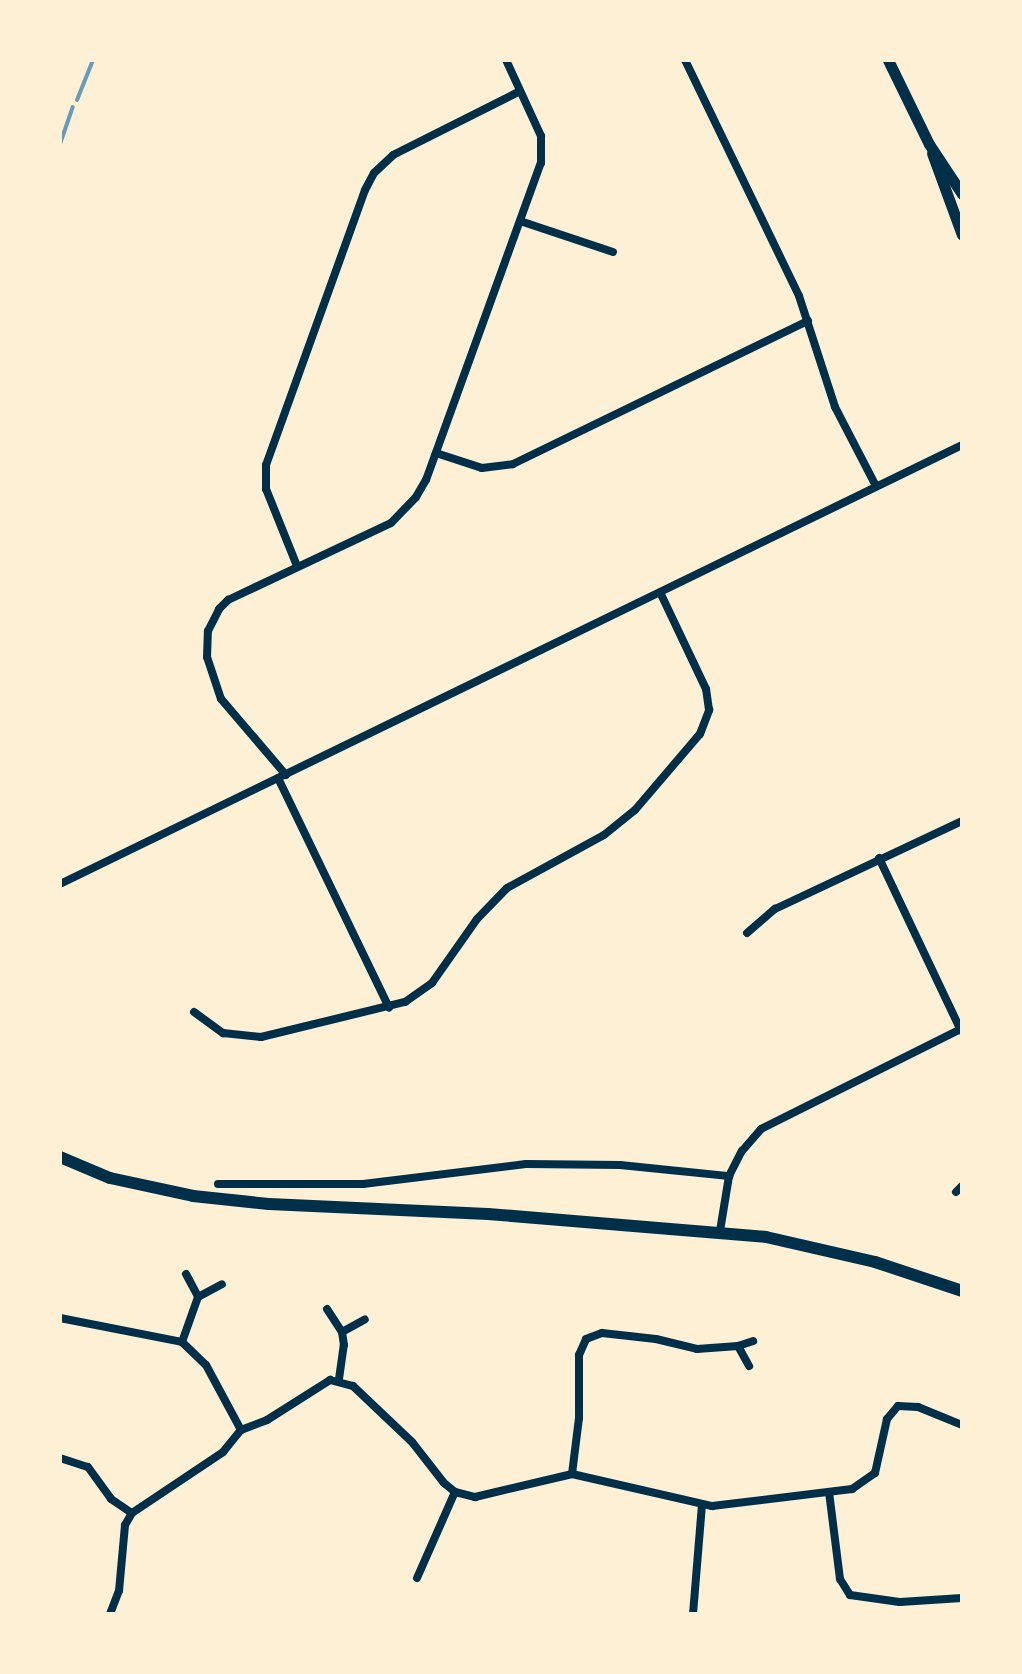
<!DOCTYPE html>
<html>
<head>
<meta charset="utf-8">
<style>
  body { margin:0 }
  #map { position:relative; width:1022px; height:1674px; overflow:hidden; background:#fdf0d5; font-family:Quicksand,sans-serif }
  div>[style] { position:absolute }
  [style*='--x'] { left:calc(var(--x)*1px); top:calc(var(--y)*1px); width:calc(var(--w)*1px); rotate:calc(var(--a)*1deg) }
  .stream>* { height:4px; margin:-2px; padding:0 2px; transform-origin:2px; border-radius:2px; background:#669bbc }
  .minor>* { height:8px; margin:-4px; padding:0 4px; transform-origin:4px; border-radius:4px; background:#003049 }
  .secondary>* { height:11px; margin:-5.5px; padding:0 5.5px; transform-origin:5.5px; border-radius:5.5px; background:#003049 }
  .primary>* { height:12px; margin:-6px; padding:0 6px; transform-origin:6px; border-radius:6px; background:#003049 }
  span { translate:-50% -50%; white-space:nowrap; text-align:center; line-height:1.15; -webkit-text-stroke:8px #fdf0d5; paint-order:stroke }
  .frame { position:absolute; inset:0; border:62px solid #fdf0d5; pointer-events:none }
</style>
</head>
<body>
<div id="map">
  <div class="stream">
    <i style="--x:77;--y:100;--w:43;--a:-68.2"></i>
    <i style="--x:60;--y:144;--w:39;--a:-71"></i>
  </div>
  <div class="minor">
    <i style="--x:685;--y:60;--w:262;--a:64.2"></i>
    <i style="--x:799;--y:296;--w:117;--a:72"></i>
    <i style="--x:835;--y:407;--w:89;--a:62.6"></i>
    <i style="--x:520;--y:221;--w:98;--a:18.4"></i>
    <i style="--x:436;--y:453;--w:48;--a:18.1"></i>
    <i style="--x:482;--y:468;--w:31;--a:-7"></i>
    <i style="--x:513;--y:464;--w:328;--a:-25.9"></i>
    <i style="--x:297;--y:566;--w:83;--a:-111.9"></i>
    <i style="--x:266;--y:489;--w:24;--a:-90"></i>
    <i style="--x:266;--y:465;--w:292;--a:-70.2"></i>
    <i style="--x:365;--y:190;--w:19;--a:-62"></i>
    <i style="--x:374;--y:173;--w:26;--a:-43"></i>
    <i style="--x:393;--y:155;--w:142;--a:-26.7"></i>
    <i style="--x:286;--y:775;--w:100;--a:-130.5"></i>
    <i style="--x:221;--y:699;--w:44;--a:-108.4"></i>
    <i style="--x:207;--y:657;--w:26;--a:-88"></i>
    <i style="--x:208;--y:631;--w:25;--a:-63"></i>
    <i style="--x:219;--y:609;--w:13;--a:-45"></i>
    <i style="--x:228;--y:600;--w:180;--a:-25.3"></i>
    <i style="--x:391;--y:523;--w:36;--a:-46"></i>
    <i style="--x:416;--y:497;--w:20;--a:-60"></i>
    <i style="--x:426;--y:480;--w:337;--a:-70.1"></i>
    <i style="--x:541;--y:163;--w:27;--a:-90"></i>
    <i style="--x:541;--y:136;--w:84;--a:-114.7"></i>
    <i style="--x:278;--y:778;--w:255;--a:64.2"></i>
    <i style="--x:879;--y:858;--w:191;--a:64.6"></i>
    <i style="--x:60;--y:884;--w:1003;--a:-25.95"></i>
    <i style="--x:747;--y:933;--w:37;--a:-41"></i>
    <i style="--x:775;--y:909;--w:207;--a:-25.2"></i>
    <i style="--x:194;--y:1012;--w:36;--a:36"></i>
    <i style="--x:223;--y:1033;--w:38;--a:6"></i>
    <i style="--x:261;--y:1037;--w:148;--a:-13.7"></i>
    <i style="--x:405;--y:1002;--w:33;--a:-35"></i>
    <i style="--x:432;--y:983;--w:78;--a:-54.9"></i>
    <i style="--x:477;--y:919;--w:43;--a:-45.9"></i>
    <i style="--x:507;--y:888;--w:111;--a:-28.7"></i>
    <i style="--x:604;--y:835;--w:40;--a:-39"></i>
    <i style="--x:635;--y:810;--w:100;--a:-49.5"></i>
    <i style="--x:700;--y:734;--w:26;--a:-69"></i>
    <i style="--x:709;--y:710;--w:21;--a:-98"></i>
    <i style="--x:706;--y:689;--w:107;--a:-115.4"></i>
    <i style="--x:218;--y:1184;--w:145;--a:0"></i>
    <i style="--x:363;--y:1184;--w:164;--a:-7"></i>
    <i style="--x:526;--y:1164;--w:94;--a:0.6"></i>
    <i style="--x:620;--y:1165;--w:110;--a:5.8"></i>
    <i style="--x:956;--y:1192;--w:8;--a:-45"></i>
    <i style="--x:720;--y:1231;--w:56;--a:-80.7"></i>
    <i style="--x:729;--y:1176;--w:28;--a:-63"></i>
    <i style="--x:742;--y:1151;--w:29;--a:-49"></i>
    <i style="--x:761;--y:1129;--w:224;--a:-26.6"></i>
    <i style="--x:186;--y:1274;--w:26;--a:62"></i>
    <i style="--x:198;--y:1297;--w:27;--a:-28"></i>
    <i style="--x:327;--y:1309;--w:27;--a:57"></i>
    <i style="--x:342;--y:1332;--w:26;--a:-29"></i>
    <i style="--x:60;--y:1318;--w:124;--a:11.1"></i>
    <i style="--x:182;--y:1342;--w:33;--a:44"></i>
    <i style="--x:206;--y:1365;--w:74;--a:61.7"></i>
    <i style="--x:182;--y:1342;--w:48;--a:-70.4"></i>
    <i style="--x:738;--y:1346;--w:23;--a:61"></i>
    <i style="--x:339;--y:1379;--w:34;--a:-82"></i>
    <i style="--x:344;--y:1345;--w:13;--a:-99"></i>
    <i style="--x:60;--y:1458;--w:29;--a:18"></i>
    <i style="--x:88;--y:1467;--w:39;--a:54"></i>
    <i style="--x:111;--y:1499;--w:25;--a:34"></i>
    <i style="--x:572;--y:1474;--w:56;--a:-82.9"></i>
    <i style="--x:579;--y:1418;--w:63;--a:-90"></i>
    <i style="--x:579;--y:1355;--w:17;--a:-66"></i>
    <i style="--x:586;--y:1339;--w:17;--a:-21"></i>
    <i style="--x:602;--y:1333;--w:54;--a:6.3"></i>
    <i style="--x:656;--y:1339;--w:42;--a:13.7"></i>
    <i style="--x:697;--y:1349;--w:41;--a:-4.2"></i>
    <i style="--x:738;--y:1346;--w:16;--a:-18"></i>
    <i style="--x:829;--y:1492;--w:88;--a:82.8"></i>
    <i style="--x:840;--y:1579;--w:19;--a:58"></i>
    <i style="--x:850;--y:1595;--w:50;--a:8"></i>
    <i style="--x:900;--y:1602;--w:62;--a:-3.7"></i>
    <i style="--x:417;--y:1578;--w:94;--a:-66.2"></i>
    <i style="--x:110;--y:1614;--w:25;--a:-69"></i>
    <i style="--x:119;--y:1591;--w:66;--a:-84.8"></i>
    <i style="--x:125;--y:1525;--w:14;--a:-60"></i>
    <i style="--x:132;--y:1513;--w:110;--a:-33.8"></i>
    <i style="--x:223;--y:1452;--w:28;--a:-51"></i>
    <i style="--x:241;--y:1430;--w:28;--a:-21"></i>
    <i style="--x:267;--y:1420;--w:75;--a:-32.4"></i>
    <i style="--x:330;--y:1380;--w:24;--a:15"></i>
    <i style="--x:353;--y:1386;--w:81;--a:43.5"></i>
    <i style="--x:412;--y:1442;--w:52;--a:52"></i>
    <i style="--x:444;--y:1483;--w:14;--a:39"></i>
    <i style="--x:455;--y:1492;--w:21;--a:14"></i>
    <i style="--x:475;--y:1497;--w:100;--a:-13.3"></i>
    <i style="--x:572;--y:1474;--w:144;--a:12.9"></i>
    <i style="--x:712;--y:1506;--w:141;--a:-6.9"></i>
    <i style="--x:852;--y:1489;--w:28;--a:-35"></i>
    <i style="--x:875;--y:1473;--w:55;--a:-77.5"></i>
    <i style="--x:887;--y:1419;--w:17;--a:-50"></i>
    <i style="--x:898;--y:1406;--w:20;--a:3"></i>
    <i style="--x:918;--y:1407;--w:48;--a:22.2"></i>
    <i style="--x:693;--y:1614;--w:109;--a:-85.3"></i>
  </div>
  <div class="secondary">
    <i style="--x:888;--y:60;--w:93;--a:64"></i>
    <i style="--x:929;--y:144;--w:60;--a:56.6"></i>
    <i style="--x:932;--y:153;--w:87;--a:69.9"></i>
  </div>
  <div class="primary">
    <i style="--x:60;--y:1157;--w:54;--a:22.8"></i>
    <i style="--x:110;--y:1178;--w:85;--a:12.2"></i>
    <i style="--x:193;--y:1196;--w:76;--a:6"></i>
    <i style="--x:269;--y:1204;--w:219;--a:2.6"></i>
    <i style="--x:488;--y:1214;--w:279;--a:4.7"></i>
    <i style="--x:766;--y:1237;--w:112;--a:12.9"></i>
    <i style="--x:875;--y:1262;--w:92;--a:18.4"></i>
  </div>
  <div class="frame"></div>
</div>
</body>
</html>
